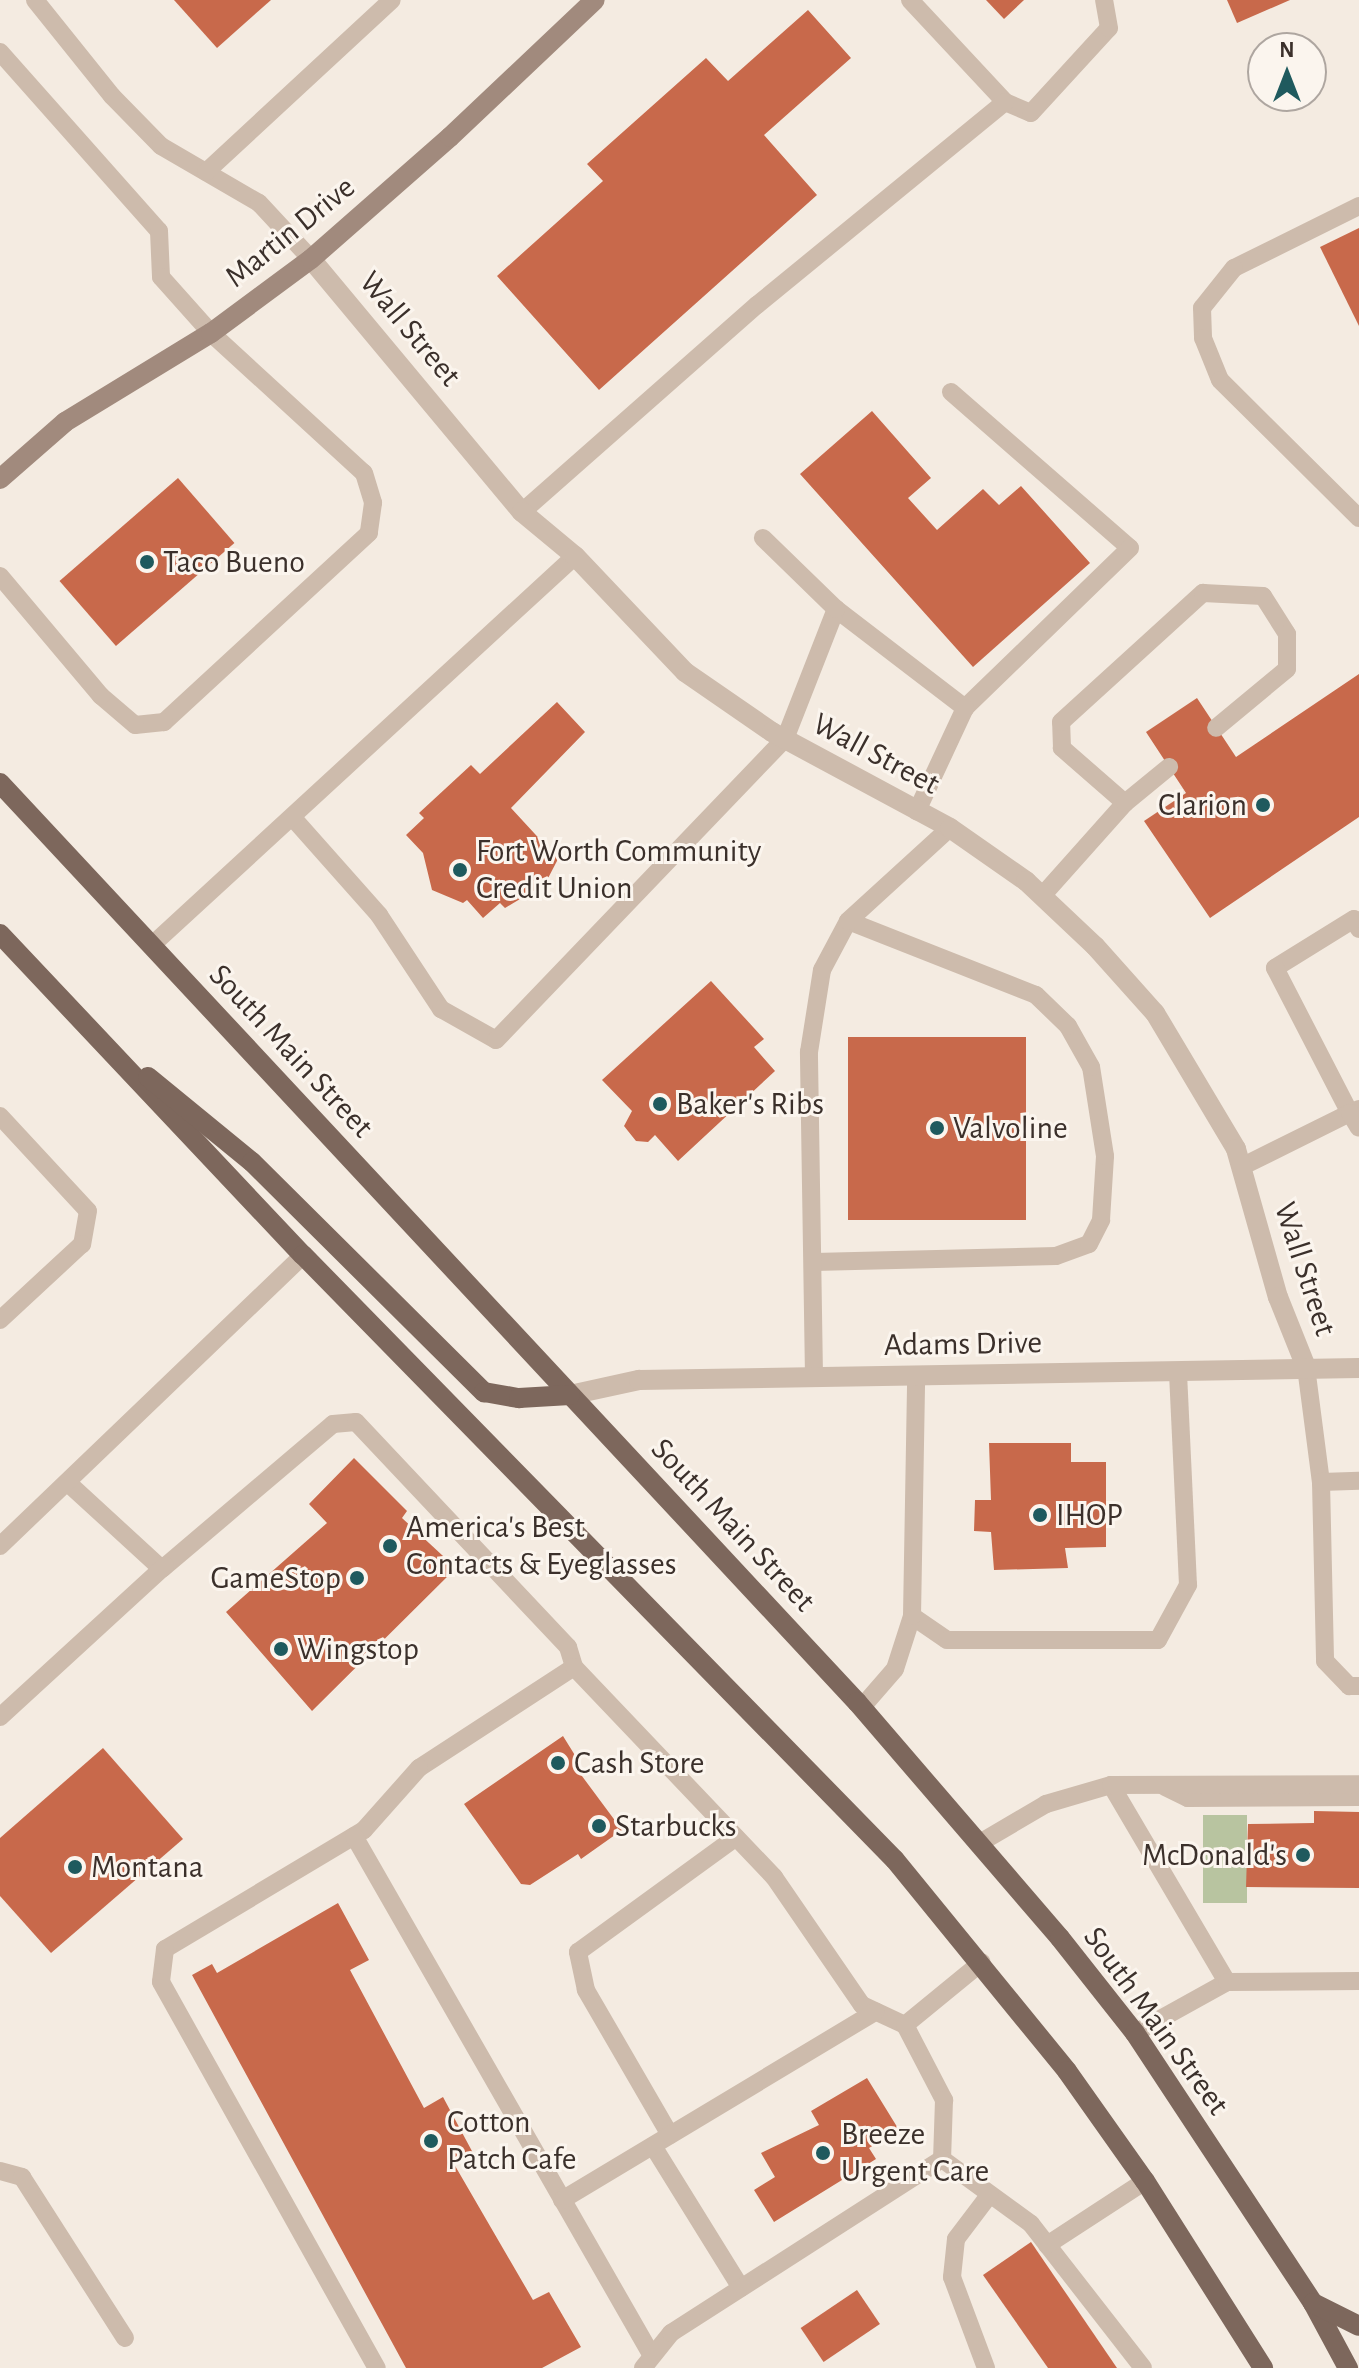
<!DOCTYPE html>
<html>
<head>
<meta charset="utf-8">
<style>
  body { margin:0 }
  #map { position:relative; width:1359px; height:2368px; overflow:hidden; background:#f4ebe1; font-family:"Alegreya Sans",sans-serif }
  div>[style] { position:absolute }
  [style*='--x'] { left:calc(var(--x)*1px); top:calc(var(--y)*1px); width:calc(var(--w)*1px); rotate:calc(var(--a)*1deg) }
  .green>* { inset:0; background:#b8c4a0; transform-origin:0 0 }
  .building>* { inset:0; background:#c8694b; transform-origin:0 0 }
  .lane>* { height:18px; margin:-9px; padding:0 9px; transform-origin:9px; border-radius:9px; background:#cdbbac }
  .street>* { height:20px; margin:-10px; padding:0 10px; transform-origin:10px; border-radius:10px; background:#cdbbac }
  .secondary>* { height:20px; margin:-10px; padding:0 10px; transform-origin:10px; border-radius:10px; background:#a18a7d }
  .primary>* { height:20px; margin:-10px; padding:0 10px; transform-origin:10px; border-radius:10px; background:#7d675c }
  .dots>* { width:22px; height:22px; translate:-50% -50%; box-sizing:border-box; border:4px solid #fbf5ee; border-radius:50% }
  span { translate:-50% -50%; white-space:nowrap; text-align:center; line-height:1.15; -webkit-text-stroke:6px #fbf5ee; paint-order:stroke }
  .street-label { font-size:32px; color:#3b302b }
  .poi-label { font-size:32px; color:#3b302b }
  .left { translate:0 -50%; text-align:left }
  .right { translate:-100% -50%; text-align:right }
  .north { position:absolute; left:1247px; top:32px; width:80px; height:80px; box-sizing:border-box; background:#fbf5ee; border:2px solid #aea6a0; border-radius:50%; rotate:0deg; font-size:22px; font-weight:700; line-height:32px; text-align:center; color:#3b302b }
  .north::after { content:''; display:block; margin:auto; width:28px; height:36px; background:#1f5a5e; clip-path:polygon(50% 0,100% 100%,50% 72%,0 100%) }
</style>
</head>
<body>
<div id="map">
  <div class="green">
    <i style="left:1203px;top:1815px;width:44px;height:88px"></i>
  </div>
  <div class="building">
    <i style="clip-path:polygon(174px 0,271px 0,217px 48px)"></i>
    <i style="clip-path:polygon(986px 0,1024px 0,1004px 19px)"></i>
    <i style="clip-path:polygon(1227px 0,1290px 0,1237px 23px)"></i>
    <i style="clip-path:polygon(808px 10px,851px 58px,764px 135px,817px 195px,599px 390px,497px 276px,603px 181px,587px 164px,706px 58px,728px 81px)"></i>
    <i style="clip-path:polygon(1359px 228px,1359px 326px,1320px 247px)"></i>
    <i style="clip-path:polygon(872px 411px,931px 478px,908px 498px,937px 530px,983px 489px,999px 505px,1021px 486px,1090px 563px,973px 667px,800px 474px)"></i>
    <i style="left:178px;top:478px;width:86px;height:157px;rotate:49deg"></i>
    <i style="clip-path:polygon(1359px 674px,1359px 817px,1210px 918px,1144px 821px,1186px 793px,1146px 732px,1197px 698px,1236px 757px)"></i>
    <i style="clip-path:polygon(557px 702px,585px 732px,511px 808px,558px 859px,545px 884px,505px 908px,500px 903px,483px 918px,467px 900px,463px 903px,432px 890px,423px 853px,406px 835px,424px 818px,419px 813px,471px 765px,480px 774px)"></i>
    <i style="clip-path:polygon(711px 981px,764px 1039px,754px 1047px,775px 1071px,678px 1161px,655px 1135px,648px 1142px,636px 1141px,624px 1126px,632px 1111px,602px 1080px)"></i>
    <i style="left:848px;top:1037px;width:178px;height:183px"></i>
    <i style="clip-path:polygon(989px 1443px,1071px 1443px,1071px 1462px,1106px 1462px,1106px 1547px,1065px 1548px,1068px 1568px,994px 1570px,991px 1532px,974px 1531px,975px 1500px,991px 1500px)"></i>
    <i style="clip-path:polygon(354px 1458px,407px 1511px,402px 1518px,456px 1568px,312px 1711px,226px 1612px,327px 1523px,309px 1504px)"></i>
    <i style="clip-path:polygon(563px 1736px,581px 1765px,576px 1768px,622px 1830px,581px 1859px,578px 1854px,530px 1885px,521px 1884px,464px 1804px)"></i>
    <i style="clip-path:polygon(103px 1748px,183px 1839px,51px 1953px,0 1896px,0 1838px)"></i>
    <i style="clip-path:polygon(1314px 1811px,1359px 1812px,1359px 1888px,1246px 1887px,1248px 1824px,1314px 1823px)"></i>
    <i style="clip-path:polygon(338px 1903px,369px 1960px,350px 1970px,424px 2108px,443px 2097px,473px 2153px,454px 2164px,533px 2300px,549px 2292px,581px 2347px,542px 2368px,406px 2368px,192px 1975px,212px 1964px,217px 1973px)"></i>
    <i style="clip-path:polygon(867px 2078px,899px 2130px,869px 2148px,876px 2159px,774px 2222px,754px 2190px,775px 2177px,761px 2153px,819px 2125px,811px 2111px)"></i>
    <i style="clip-path:polygon(1031px 2242px,1117px 2368px,1048px 2368px,983px 2275px)"></i>
    <i style="left:857px;top:2290px;width:41px;height:68px;rotate:56deg"></i>
  </div>
  <div class="lane">
    <i style="--x:35;--y:0;--w:123;--a:51.3"></i>
    <i style="--x:112;--y:96;--w:70;--a:45.6"></i>
    <i style="--x:161;--y:146;--w:113;--a:30.2"></i>
    <i style="--x:259;--y:203;--w:76;--a:47.1"></i>
    <i style="--x:910;--y:0;--w:139;--a:47"></i>
    <i style="--x:1005;--y:102;--w:28;--a:23"></i>
    <i style="--x:1031;--y:113;--w:115;--a:-47.5"></i>
    <i style="--x:1109;--y:28;--w:28;--a:-100"></i>
    <i style="--x:0;--y:52;--w:239;--a:48.4"></i>
    <i style="--x:159;--y:231;--w:46;--a:87.5"></i>
    <i style="--x:161;--y:277;--w:75;--a:48.2"></i>
    <i style="--x:211;--y:333;--w:207;--a:42.5"></i>
    <i style="--x:364;--y:473;--w:31;--a:73"></i>
    <i style="--x:373;--y:503;--w:30;--a:98"></i>
    <i style="--x:369;--y:533;--w:279;--a:137.3"></i>
    <i style="--x:164;--y:722;--w:29;--a:174"></i>
    <i style="--x:135;--y:725;--w:45;--a:-139.5"></i>
    <i style="--x:101;--y:696;--w:157;--a:-130.1"></i>
    <i style="--x:206;--y:172;--w:253;--a:-42.8"></i>
    <i style="--x:1359;--y:206;--w:140;--a:153.6"></i>
    <i style="--x:1234;--y:268;--w:51;--a:128.7"></i>
    <i style="--x:1202;--y:308;--w:30;--a:88"></i>
    <i style="--x:1203;--y:338;--w:45;--a:68"></i>
    <i style="--x:1220;--y:380;--w:196;--a:44.8"></i>
    <i style="--x:951;--y:392;--w:237;--a:41.1"></i>
    <i style="--x:1130;--y:548;--w:230;--a:135.9"></i>
    <i style="--x:522;--y:512;--w:313;--a:-41.4"></i>
    <i style="--x:757;--y:305;--w:320;--a:-39.3"></i>
    <i style="--x:836;--y:609;--w:163;--a:37.5"></i>
    <i style="--x:965;--y:708;--w:114;--a:115"></i>
    <i style="--x:1125;--y:803;--w:84;--a:-138.9"></i>
    <i style="--x:1062;--y:748;--w:26;--a:-92"></i>
    <i style="--x:1061;--y:722;--w:192;--a:-42.3"></i>
    <i style="--x:1203;--y:593;--w:60;--a:2.9"></i>
    <i style="--x:1263;--y:596;--w:45;--a:57.7"></i>
    <i style="--x:1287;--y:634;--w:35;--a:90"></i>
    <i style="--x:1287;--y:669;--w:92;--a:140.3"></i>
    <i style="--x:293;--y:818;--w:130;--a:48.4"></i>
    <i style="--x:379;--y:915;--w:113;--a:56.6"></i>
    <i style="--x:441;--y:1009;--w:63;--a:29.4"></i>
    <i style="--x:496;--y:1040;--w:417;--a:-46.2"></i>
    <i style="--x:785;--y:739;--w:140;--a:-68.6"></i>
    <i style="--x:836;--y:609;--w:102;--a:-135.8"></i>
    <i style="--x:1042;--y:896;--w:125;--a:-48.3"></i>
    <i style="--x:1125;--y:803;--w:57;--a:-39.3"></i>
    <i style="--x:1359;--y:929;--w:11;--a:-117"></i>
    <i style="--x:1354;--y:919;--w:93;--a:148.2"></i>
    <i style="--x:1275;--y:968;--w:163;--a:62.7"></i>
    <i style="--x:1350;--y:1113;--w:10;--a:-24"></i>
    <i style="--x:151;--y:946;--w:576;--a:-42.61"></i>
    <i style="--x:0;--y:1116;--w:129;--a:47.2"></i>
    <i style="--x:88;--y:1211;--w:34;--a:100"></i>
    <i style="--x:82;--y:1244;--w:112;--a:137.2"></i>
    <i style="--x:1241;--y:1167;--w:122;--a:-26.4"></i>
    <i style="--x:1350;--y:1113;--w:17;--a:59"></i>
    <i style="--x:814;--y:1262;--w:242;--a:-1.4"></i>
    <i style="--x:1056;--y:1256;--w:35;--a:-20"></i>
    <i style="--x:1089;--y:1244;--w:27;--a:-63"></i>
    <i style="--x:1101;--y:1220;--w:64;--a:-86.4"></i>
    <i style="--x:1105;--y:1156;--w:90;--a:-98.9"></i>
    <i style="--x:1091;--y:1067;--w:47;--a:-119.3"></i>
    <i style="--x:1068;--y:1026;--w:45;--a:-135.9"></i>
    <i style="--x:1036;--y:995;--w:202;--a:-158.5"></i>
    <i style="--x:1306;--y:1367;--w:116;--a:82.6"></i>
    <i style="--x:1321;--y:1482;--w:179;--a:88.7"></i>
    <i style="--x:1325;--y:1661;--w:35;--a:46"></i>
    <i style="--x:1349;--y:1686;--w:10;--a:0"></i>
    <i style="--x:814;--y:1376;--w:324;--a:-90.9"></i>
    <i style="--x:809;--y:1052;--w:83;--a:-81"></i>
    <i style="--x:822;--y:970;--w:55;--a:-62"></i>
    <i style="--x:848;--y:921;--w:138;--a:-42.4"></i>
    <i style="--x:1321;--y:1482;--w:38;--a:-2"></i>
    <i style="--x:68;--y:1483;--w:127;--a:42.5"></i>
    <i style="--x:162;--y:1569;--w:224;--a:-40.3"></i>
    <i style="--x:333;--y:1424;--w:23;--a:-5"></i>
    <i style="--x:356;--y:1422;--w:309;--a:46.7"></i>
    <i style="--x:568;--y:1647;--w:21;--a:73"></i>
    <i style="--x:574;--y:1667;--w:185;--a:146.9"></i>
    <i style="--x:419;--y:1768;--w:83;--a:131.6"></i>
    <i style="--x:364;--y:1830;--w:232;--a:149.1"></i>
    <i style="--x:165;--y:1949;--w:33;--a:97"></i>
    <i style="--x:161;--y:1982;--w:442;--a:60.8"></i>
    <i style="--x:0;--y:1546;--w:420;--a:-43.8"></i>
    <i style="--x:912;--y:1616;--w:42;--a:34.4"></i>
    <i style="--x:947;--y:1640;--w:211;--a:0"></i>
    <i style="--x:1158;--y:1640;--w:63;--a:-61.4"></i>
    <i style="--x:1188;--y:1585;--w:214;--a:-92.7"></i>
    <i style="--x:574;--y:1667;--w:290;--a:46.4"></i>
    <i style="--x:774;--y:1877;--w:155;--a:55.5"></i>
    <i style="--x:862;--y:2005;--w:47;--a:24.9"></i>
    <i style="--x:905;--y:2025;--w:85;--a:62.5"></i>
    <i style="--x:944;--y:2100;--w:59;--a:91.9"></i>
    <i style="--x:862;--y:1707;--w:50;--a:-49"></i>
    <i style="--x:895;--y:1669;--w:56;--a:-72.2"></i>
    <i style="--x:912;--y:1616;--w:241;--a:-89"></i>
    <i style="--x:0;--y:1717;--w:224;--a:-42.5"></i>
    <i style="--x:1111;--y:1785;--w:229;--a:59.5"></i>
    <i style="--x:1165;--y:1787;--w:25;--a:26"></i>
    <i style="--x:1188;--y:1798;--w:171;--a:-0.3"></i>
    <i style="--x:354;--y:1836;--w:599;--a:60.18"></i>
    <i style="--x:978;--y:1844;--w:79;--a:-30.5"></i>
    <i style="--x:1046;--y:1804;--w:68;--a:-16.3"></i>
    <i style="--x:1111;--y:1785;--w:248;--a:-0.2"></i>
    <i style="--x:905;--y:2025;--w:99;--a:-39.3"></i>
    <i style="--x:1135;--y:2033;--w:105;--a:-29"></i>
    <i style="--x:1227;--y:1982;--w:132;--a:-0.4"></i>
    <i style="--x:670;--y:2135;--w:168;--a:-120.1"></i>
    <i style="--x:586;--y:1990;--w:39;--a:-102"></i>
    <i style="--x:578;--y:1952;--w:195;--a:-36"></i>
    <i style="--x:653;--y:2146;--w:167;--a:58.2"></i>
    <i style="--x:942;--y:2159;--w:110;--a:36.1"></i>
    <i style="--x:1031;--y:2224;--w:182;--a:52.1"></i>
    <i style="--x:0;--y:2171;--w:23;--a:15"></i>
    <i style="--x:22;--y:2177;--w:191;--a:57.4"></i>
    <i style="--x:562;--y:2200;--w:366;--a:-31"></i>
    <i style="--x:1047;--y:2245;--w:117;--a:-33.1"></i>
    <i style="--x:643;--y:2368;--w:45;--a:-51.3"></i>
    <i style="--x:671;--y:2333;--w:322;--a:-32.7"></i>
    <i style="--x:986;--y:2368;--w:97;--a:-110.5"></i>
    <i style="--x:952;--y:2277;--w:38;--a:-84"></i>
    <i style="--x:956;--y:2239;--w:56;--a:-52.9"></i>
  </div>
  <div class="street">
    <i style="--x:311;--y:259;--w:329;--a:50.2"></i>
    <i style="--x:522;--y:512;--w:69;--a:39.7"></i>
    <i style="--x:575;--y:556;--w:160;--a:46.5"></i>
    <i style="--x:685;--y:672;--w:106;--a:34.6"></i>
    <i style="--x:772;--y:732;--w:202;--a:28.3"></i>
    <i style="--x:950;--y:828;--w:93;--a:34.9"></i>
    <i style="--x:1026;--y:881;--w:95;--a:43.3"></i>
    <i style="--x:1095;--y:946;--w:90;--a:48.2"></i>
    <i style="--x:1155;--y:1013;--w:158;--a:59.2"></i>
    <i style="--x:1236;--y:1149;--w:154;--a:74.2"></i>
    <i style="--x:1278;--y:1297;--w:75;--a:68.2"></i>
    <i style="--x:570;--y:1395;--w:71;--a:-12.3"></i>
    <i style="--x:639;--y:1380;--w:720;--a:-0.95"></i>
  </div>
  <div class="secondary">
    <i style="--x:0;--y:479;--w:86;--a:-41.2"></i>
    <i style="--x:65;--y:422;--w:171;--a:-31.4"></i>
    <i style="--x:211;--y:333;--w:124;--a:-36.5"></i>
    <i style="--x:311;--y:259;--w:185;--a:-41.3"></i>
    <i style="--x:450;--y:137;--w:199;--a:-43.4"></i>
  </div>
  <div class="primary">
    <i style="--x:0;--y:783;--w:1257;--a:47"></i>
    <i style="--x:857;--y:1702;--w:311;--a:49.3"></i>
    <i style="--x:1060;--y:1938;--w:121;--a:51.7"></i>
    <i style="--x:1135;--y:2033;--w:323;--a:56.6"></i>
    <i style="--x:1313;--y:2303;--w:74;--a:61.7"></i>
    <i style="--x:0;--y:934;--w:441;--a:46.7"></i>
    <i style="--x:303;--y:1255;--w:846;--a:45.62"></i>
    <i style="--x:895;--y:1860;--w:272;--a:50.8"></i>
    <i style="--x:1067;--y:2071;--w:135;--a:54.7"></i>
    <i style="--x:1145;--y:2181;--w:221;--a:57.7"></i>
    <i style="--x:148;--y:1077;--w:134;--a:39.3"></i>
    <i style="--x:252;--y:1162;--w:327;--a:44.8"></i>
    <i style="--x:484;--y:1392;--w:36;--a:10"></i>
    <i style="--x:519;--y:1398;--w:51;--a:-3.4"></i>
    <i style="--x:1313;--y:2303;--w:51;--a:26.6"></i>
  </div>
  <div class="dots">
    <i style="left:147px;top:562px;background:#1f5a5e"></i>
    <i style="left:1263px;top:805px;background:#1f5a5e"></i>
    <i style="left:460px;top:870px;background:#1f5a5e"></i>
    <i style="left:660px;top:1104px;background:#1f5a5e"></i>
    <i style="left:937px;top:1128px;background:#1f5a5e"></i>
    <i style="left:1040px;top:1515px;background:#1f5a5e"></i>
    <i style="left:390px;top:1546px;background:#1f5a5e"></i>
    <i style="left:357px;top:1578px;background:#1f5a5e"></i>
    <i style="left:281px;top:1649px;background:#1f5a5e"></i>
    <i style="left:558px;top:1763px;background:#1f5a5e"></i>
    <i style="left:599px;top:1826px;background:#1f5a5e"></i>
    <i style="left:1303px;top:1855px;background:#1f5a5e"></i>
    <i style="left:75px;top:1867px;background:#1f5a5e"></i>
    <i style="left:431px;top:2141px;background:#1f5a5e"></i>
    <i style="left:823px;top:2153px;background:#1f5a5e"></i>
  </div>
  <div class="street-label">
    <span style="left:290px;top:232px;rotate:-39deg">Martin Drive</span>
    <span style="left:410px;top:329px;rotate:50deg">Wall Street</span>
    <span style="left:876px;top:754px;rotate:28deg">Wall Street</span>
    <span style="left:291px;top:1051px;rotate:47deg">South Main Street</span>
    <span style="left:1305px;top:1269px;rotate:72deg">Wall Street</span>
    <span style="left:963px;top:1344px;rotate:-1deg">Adams Drive</span>
    <span style="left:733px;top:1525px;rotate:47deg">South Main Street</span>
    <span style="left:1156px;top:2021px;rotate:54deg">South Main Street</span>
  </div>
  <div class="poi-label">
    <span class="left" style="left:163px;top:562px">Taco Bueno</span>
    <span class="right" style="left:1247px;top:805px">Clarion</span>
    <span class="left" style="left:476px;top:870px">Fort Worth Community<br>Credit Union</span>
    <span class="left" style="left:676px;top:1104px">Baker's Ribs</span>
    <span class="left" style="left:953px;top:1128px">Valvoline</span>
    <span class="left" style="left:1056px;top:1515px">IHOP</span>
    <span class="left" style="left:406px;top:1546px">America's Best<br>Contacts &amp; Eyeglasses</span>
    <span class="right" style="left:341px;top:1578px">GameStop</span>
    <span class="left" style="left:297px;top:1649px">Wingstop</span>
    <span class="left" style="left:574px;top:1763px">Cash Store</span>
    <span class="left" style="left:615px;top:1826px">Starbucks</span>
    <span class="right" style="left:1287px;top:1855px">McDonald's</span>
    <span class="left" style="left:91px;top:1867px">Montana</span>
    <span class="left" style="left:447px;top:2141px">Cotton<br>Patch Cafe</span>
    <span class="left" style="left:841px;top:2153px">Breeze<br>Urgent Care</span>
  </div>
  <div class="north">N</div>
</div>
</body>
</html>
